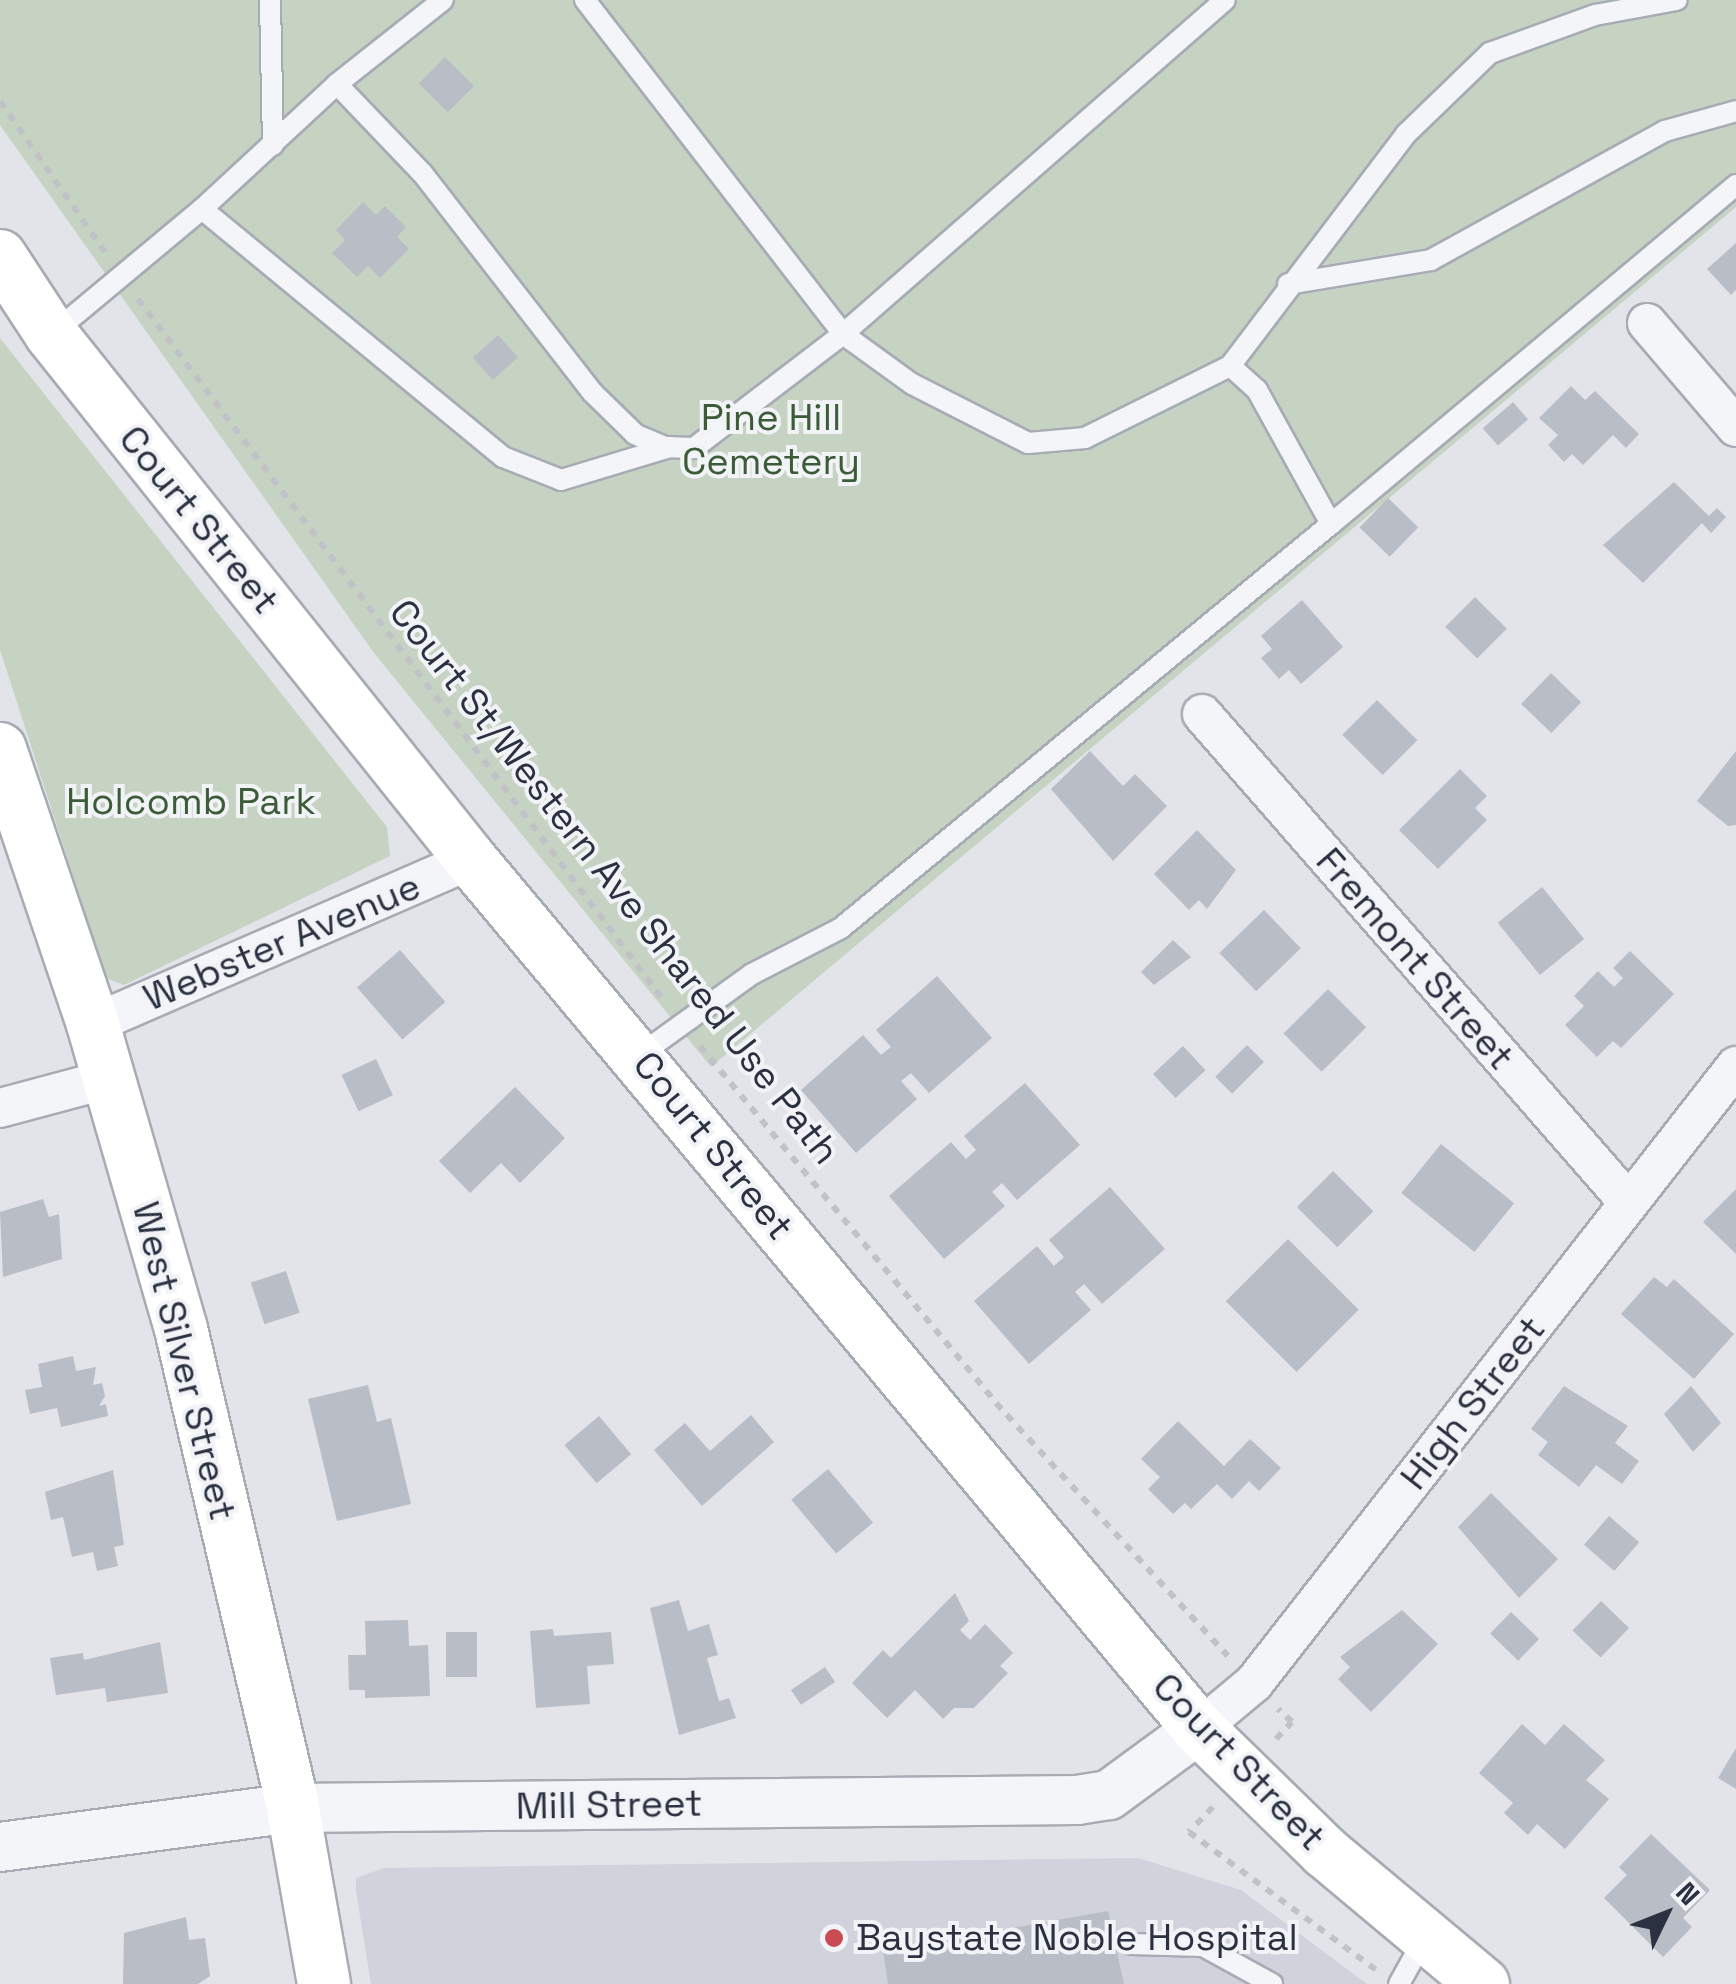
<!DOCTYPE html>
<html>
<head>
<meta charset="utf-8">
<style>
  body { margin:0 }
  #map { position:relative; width:1736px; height:1984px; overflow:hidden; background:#e2e4ea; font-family:"Space Grotesk",sans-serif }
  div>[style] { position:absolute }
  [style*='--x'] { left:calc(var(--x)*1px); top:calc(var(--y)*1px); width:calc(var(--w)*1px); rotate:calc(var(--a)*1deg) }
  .built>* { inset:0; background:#d0d3db }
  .green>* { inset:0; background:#c6d3c3 }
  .building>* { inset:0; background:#b9bdc6; transform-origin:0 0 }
  .path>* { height:6px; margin-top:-3px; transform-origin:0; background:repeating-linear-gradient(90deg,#c0c2c8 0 8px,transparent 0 16px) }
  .roads { filter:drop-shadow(2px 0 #a7abb4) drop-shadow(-2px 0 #a7abb4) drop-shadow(0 2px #a7abb4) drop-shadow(0 -2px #a7abb4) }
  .service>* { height:20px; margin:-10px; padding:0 10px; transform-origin:10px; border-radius:10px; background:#f4f5f8 }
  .minor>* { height:38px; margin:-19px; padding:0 19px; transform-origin:19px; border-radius:19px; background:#f4f5f8 }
  .tertiary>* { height:48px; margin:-24px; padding:0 24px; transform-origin:24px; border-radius:24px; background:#f4f5f8 }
  .secondary>* { height:52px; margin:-26px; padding:0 26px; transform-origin:26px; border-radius:26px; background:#fff }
  .dots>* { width:28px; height:28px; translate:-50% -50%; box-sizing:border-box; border:5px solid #f1f3f7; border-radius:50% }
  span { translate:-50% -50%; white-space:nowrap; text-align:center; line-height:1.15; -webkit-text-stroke:8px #f1f3f7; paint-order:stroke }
  .park-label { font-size:38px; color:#3c5c38 }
  .street-label { font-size:38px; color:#2b3141 }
  .poi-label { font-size:38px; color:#2b3141 }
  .left { translate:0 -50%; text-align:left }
  .north { position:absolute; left:1616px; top:1864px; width:100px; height:100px; -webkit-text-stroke:8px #f1f3f7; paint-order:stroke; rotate:47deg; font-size:28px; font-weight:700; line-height:40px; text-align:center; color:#2b3141 }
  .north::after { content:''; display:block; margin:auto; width:35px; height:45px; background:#2b3141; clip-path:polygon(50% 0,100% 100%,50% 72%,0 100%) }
</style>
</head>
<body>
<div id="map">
  <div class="built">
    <i style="clip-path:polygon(1138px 1858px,1241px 1890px,1367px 1984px,371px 1984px,356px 1891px,356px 1878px,384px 1868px)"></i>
  </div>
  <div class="green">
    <i style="clip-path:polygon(0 0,1736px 0,1736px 207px,711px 1067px,374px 653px,0 125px)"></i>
    <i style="clip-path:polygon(0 338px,387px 827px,390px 856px,124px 985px,106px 978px,0 650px)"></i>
  </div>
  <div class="building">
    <i style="left:445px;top:57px;width:41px;height:37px;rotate:45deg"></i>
    <i style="clip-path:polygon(363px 202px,376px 215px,385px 206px,406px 227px,397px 237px,409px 249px,380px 278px,368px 266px,357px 277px,332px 253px,345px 240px,336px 230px)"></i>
    <i style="clip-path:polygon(1736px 243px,1736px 290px,1731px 295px,1707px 269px)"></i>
    <i style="left:498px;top:335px;width:30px;height:34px;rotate:48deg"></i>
    <i style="clip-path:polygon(1571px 386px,1585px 400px,1595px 391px,1639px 434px,1626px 448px,1613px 435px,1583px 465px,1572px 454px,1564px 462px,1548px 445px,1558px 435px,1539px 418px)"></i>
    <i style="left:1513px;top:402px;width:23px;height:40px;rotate:49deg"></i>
    <i style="clip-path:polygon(1674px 482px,1709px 516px,1717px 508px,1726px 517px,1711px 533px,1702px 523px,1643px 583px,1603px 545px)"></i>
    <i style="left:1388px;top:498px;width:42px;height:41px;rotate:44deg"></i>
    <i style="left:1475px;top:597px;width:45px;height:42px;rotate:45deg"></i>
    <i style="clip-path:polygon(1302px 600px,1343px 647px,1301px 684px,1289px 670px,1279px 679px,1261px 658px,1272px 649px,1261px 636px)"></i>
    <i style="left:1551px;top:673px;width:42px;height:43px;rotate:44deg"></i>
    <i style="left:1377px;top:700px;width:57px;height:49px;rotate:45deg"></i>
    <i style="clip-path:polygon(1090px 751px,1123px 786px,1135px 774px,1167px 806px,1113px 861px,1051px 789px)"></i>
    <i style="clip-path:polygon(1736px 751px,1736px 825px,1728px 826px,1697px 801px)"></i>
    <i style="clip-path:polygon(1460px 769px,1487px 796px,1475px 808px,1487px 820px,1438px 869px,1399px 830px)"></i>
    <i style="clip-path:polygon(1197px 830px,1236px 870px,1207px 909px,1199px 900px,1189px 910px,1154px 874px)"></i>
    <i style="left:1542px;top:887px;width:67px;height:57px;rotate:51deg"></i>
    <i style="left:1264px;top:910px;width:53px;height:62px;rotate:46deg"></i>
    <i style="clip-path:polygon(1173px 940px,1191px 957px,1154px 985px,1141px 972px)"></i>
    <i style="left:400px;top:950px;width:69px;height:57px;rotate:49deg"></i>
    <i style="clip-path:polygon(1630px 951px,1674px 994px,1621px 1048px,1613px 1041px,1597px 1057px,1565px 1025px,1584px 1006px,1574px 996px,1598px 971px,1614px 987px,1623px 978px,1613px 968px)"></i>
    <i style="clip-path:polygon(937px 976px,992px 1038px,929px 1093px,911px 1073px,901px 1081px,917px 1099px,856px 1153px,801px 1090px,863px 1035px,881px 1055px,891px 1047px,876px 1030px)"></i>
    <i style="left:1328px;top:989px;width:54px;height:63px;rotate:45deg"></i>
    <i style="left:1247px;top:1045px;width:24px;height:45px;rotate:45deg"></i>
    <i style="left:1183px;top:1046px;width:33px;height:41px;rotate:47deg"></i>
    <i style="left:376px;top:1059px;width:40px;height:38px;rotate:65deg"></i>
    <i style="clip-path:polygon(1025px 1083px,1080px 1145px,1017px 1200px,1002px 1183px,992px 1192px,1005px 1206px,944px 1259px,889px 1196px,951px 1142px,966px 1159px,976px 1150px,964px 1136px)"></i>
    <i style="clip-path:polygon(515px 1087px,565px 1138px,520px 1183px,501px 1163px,470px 1193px,439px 1161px)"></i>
    <i style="left:1441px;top:1144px;width:94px;height:63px;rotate:39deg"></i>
    <i style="left:1333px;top:1171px;width:57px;height:51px;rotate:45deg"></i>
    <i style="clip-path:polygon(1110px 1187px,1165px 1249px,1102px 1304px,1084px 1284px,1075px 1292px,1091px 1310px,1029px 1364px,974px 1301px,1037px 1246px,1054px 1266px,1064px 1257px,1049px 1240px)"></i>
    <i style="clip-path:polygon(1736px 1189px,1736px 1254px,1703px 1222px)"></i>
    <i style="clip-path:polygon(43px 1199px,49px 1217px,59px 1214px,62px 1259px,3px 1277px,0 1212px)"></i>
    <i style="left:1288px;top:1239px;width:100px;height:88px;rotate:45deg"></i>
    <i style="left:286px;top:1271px;width:44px;height:37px;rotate:72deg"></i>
    <i style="clip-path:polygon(1654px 1277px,1667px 1287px,1674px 1279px,1734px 1334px,1694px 1379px,1621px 1314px)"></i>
    <i style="clip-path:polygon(73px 1356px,76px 1371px,96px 1367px,93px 1385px,102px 1383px,105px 1396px,99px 1406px,106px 1404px,108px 1416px,61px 1427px,57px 1408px,30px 1414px,25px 1390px,42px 1387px,38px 1364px)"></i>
    <i style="clip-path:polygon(368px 1385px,377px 1422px,391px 1418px,411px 1504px,337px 1521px,308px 1399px)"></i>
    <i style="clip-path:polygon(1564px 1386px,1628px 1426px,1615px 1443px,1639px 1461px,1622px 1484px,1596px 1465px,1579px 1487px,1538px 1455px,1548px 1442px,1531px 1429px)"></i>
    <i style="clip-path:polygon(1691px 1386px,1721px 1423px,1693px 1452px,1664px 1414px)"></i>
    <i style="clip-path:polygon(751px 1415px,774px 1442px,702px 1506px,654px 1450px,685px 1423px,710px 1451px)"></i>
    <i style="left:599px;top:1416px;width:50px;height:45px;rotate:50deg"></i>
    <i style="clip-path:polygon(1178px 1421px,1224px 1466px,1250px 1439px,1281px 1468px,1259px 1491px,1249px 1481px,1232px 1499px,1217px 1484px,1191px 1509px,1185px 1503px,1173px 1514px,1148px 1489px,1160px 1477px,1141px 1459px)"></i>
    <i style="left:828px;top:1469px;width:70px;height:48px;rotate:50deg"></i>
    <i style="clip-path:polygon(113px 1470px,124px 1545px,114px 1547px,118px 1566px,97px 1571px,93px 1552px,72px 1557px,63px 1517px,51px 1520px,45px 1492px)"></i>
    <i style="clip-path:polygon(1491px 1493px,1558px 1559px,1519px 1598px,1458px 1527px)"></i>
    <i style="left:1609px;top:1516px;width:40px;height:38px;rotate:41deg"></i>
    <i style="clip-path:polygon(955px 1593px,969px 1621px,960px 1630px,970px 1640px,985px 1624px,1013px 1653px,1000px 1666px,1008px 1673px,974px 1708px,954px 1708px,943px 1719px,915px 1690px,887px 1718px,852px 1683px,883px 1650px,891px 1658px)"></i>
    <i style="clip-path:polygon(679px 1600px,688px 1631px,709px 1624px,718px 1655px,707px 1658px,719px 1701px,729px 1698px,736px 1718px,679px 1735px,650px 1608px)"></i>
    <i style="left:1601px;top:1601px;width:39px;height:41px;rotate:44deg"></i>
    <i style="clip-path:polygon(1402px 1610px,1438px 1644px,1371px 1712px,1338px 1679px,1350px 1667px,1340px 1657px)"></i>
    <i style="left:1511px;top:1612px;width:39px;height:30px;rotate:44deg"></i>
    <i style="clip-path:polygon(408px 1620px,409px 1646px,428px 1645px,430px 1696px,365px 1698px,365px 1690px,349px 1690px,348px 1655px,366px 1655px,365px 1621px)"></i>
    <i style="clip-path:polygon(553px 1629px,554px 1636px,611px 1632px,614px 1664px,587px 1666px,590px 1704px,536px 1708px,530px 1631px)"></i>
    <i style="left:477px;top:1632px;width:45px;height:31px;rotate:90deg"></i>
    <i style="clip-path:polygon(160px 1642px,168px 1693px,107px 1702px,105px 1688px,56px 1695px,50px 1658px,83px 1653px,84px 1660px)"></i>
    <i style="left:825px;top:1667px;width:18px;height:41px;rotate:56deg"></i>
    <i style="clip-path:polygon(1522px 1724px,1545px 1745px,1564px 1724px,1605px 1760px,1586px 1780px,1609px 1799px,1565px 1849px,1537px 1824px,1528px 1835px,1504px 1813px,1513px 1803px,1479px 1773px)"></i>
    <i style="clip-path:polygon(1736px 1748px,1736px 1789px,1718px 1778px)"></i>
    <i style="clip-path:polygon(1651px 1834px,1710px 1890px,1683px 1918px,1692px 1927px,1663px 1957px,1604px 1898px,1627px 1875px,1619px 1867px)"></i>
    <i style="clip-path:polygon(1108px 1911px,1124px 1984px,888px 1984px,883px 1951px)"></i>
    <i style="clip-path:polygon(186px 1917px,189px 1940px,205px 1938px,210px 1976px,198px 1984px,123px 1984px,124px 1933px)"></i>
  </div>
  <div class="path">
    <i style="--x:0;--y:101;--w:184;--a:55.2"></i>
    <i style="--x:138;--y:299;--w:877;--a:53.16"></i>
    <i style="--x:700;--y:1046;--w:464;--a:50.3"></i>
    <i style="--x:996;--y:1403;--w:343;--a:47.5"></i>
    <i style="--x:1276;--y:1739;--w:23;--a:-47"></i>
    <i style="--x:1292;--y:1722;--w:19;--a:-137"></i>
    <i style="--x:1213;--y:1807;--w:35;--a:134"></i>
    <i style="--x:1189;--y:1832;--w:232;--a:36.4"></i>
  </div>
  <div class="roads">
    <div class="service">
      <i style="--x:270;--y:0;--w:145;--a:88.8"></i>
      <i style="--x:585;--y:0;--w:422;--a:52.3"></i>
      <i style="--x:843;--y:334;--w:507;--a:-41.16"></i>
      <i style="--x:337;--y:84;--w:135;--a:-38.4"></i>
      <i style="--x:1288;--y:284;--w:145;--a:-9.5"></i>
      <i style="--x:1431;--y:260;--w:267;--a:-28.9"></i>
      <i style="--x:1665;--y:131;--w:74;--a:-15.7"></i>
      <i style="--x:53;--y:333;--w:194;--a:-39.8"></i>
      <i style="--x:1230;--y:366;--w:291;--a:-52.8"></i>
      <i style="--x:1406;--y:134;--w:117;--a:-44"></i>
      <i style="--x:1490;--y:53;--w:112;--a:-19.9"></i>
      <i style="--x:1595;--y:15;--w:83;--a:-10.4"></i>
      <i style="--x:1331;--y:524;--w:528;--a:-39.93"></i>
      <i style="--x:638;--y:1056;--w:140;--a:-35.7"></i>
      <i style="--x:752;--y:974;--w:100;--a:-27.3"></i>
      <i style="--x:841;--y:928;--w:635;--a:-39.51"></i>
      <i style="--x:1331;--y:524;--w:153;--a:-118.9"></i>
      <i style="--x:1257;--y:390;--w:36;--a:-138"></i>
      <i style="--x:1230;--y:366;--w:162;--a:153.6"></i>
      <i style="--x:1085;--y:438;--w:57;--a:175"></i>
      <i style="--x:1028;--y:443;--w:130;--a:-153"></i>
      <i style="--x:912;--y:384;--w:85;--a:-144.1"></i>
      <i style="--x:843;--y:334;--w:188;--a:142.6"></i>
      <i style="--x:694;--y:448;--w:24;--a:-178"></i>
      <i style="--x:670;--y:447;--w:5;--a:180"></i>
      <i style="--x:665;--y:447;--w:33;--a:-157"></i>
      <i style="--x:635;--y:434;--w:60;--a:-135.7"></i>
      <i style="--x:592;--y:392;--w:277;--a:-127.8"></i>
      <i style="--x:422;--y:173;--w:123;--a:-133.7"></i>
      <i style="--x:337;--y:84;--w:184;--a:137.2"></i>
      <i style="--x:202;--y:209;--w:390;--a:39.5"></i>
      <i style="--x:503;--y:457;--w:62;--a:21.6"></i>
      <i style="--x:561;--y:480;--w:114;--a:-16.8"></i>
      <i style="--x:1131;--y:1944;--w:72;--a:1.6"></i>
      <i style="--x:1203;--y:1946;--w:79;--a:28.8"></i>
      <i style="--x:1399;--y:1984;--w:51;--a:-60.9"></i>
    </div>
    <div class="minor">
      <i style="--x:1647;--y:323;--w:137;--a:49.4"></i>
      <i style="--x:1202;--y:714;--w:649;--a:48.87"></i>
      <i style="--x:93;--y:1024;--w:412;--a:-23.5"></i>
      <i style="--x:0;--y:1108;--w:112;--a:-15"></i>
      <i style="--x:1199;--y:1729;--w:72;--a:-39.9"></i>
      <i style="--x:1254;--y:1683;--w:783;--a:-52"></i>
    </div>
    <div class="tertiary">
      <i style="--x:0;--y:1847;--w:296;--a:-7.6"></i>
      <i style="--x:293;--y:1808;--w:784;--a:-0.58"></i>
      <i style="--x:1077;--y:1800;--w:32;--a:-9"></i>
      <i style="--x:1109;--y:1795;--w:112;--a:-36.3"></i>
    </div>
    <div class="secondary">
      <i style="--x:0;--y:256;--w:93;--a:56.8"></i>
      <i style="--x:51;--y:334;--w:673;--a:51.39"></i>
      <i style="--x:471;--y:860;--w:1134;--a:50.05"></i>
      <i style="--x:1199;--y:1729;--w:176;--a:44.3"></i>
      <i style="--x:1325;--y:1852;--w:206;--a:39.9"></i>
      <i style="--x:0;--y:749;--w:290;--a:71.3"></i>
      <i style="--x:93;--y:1024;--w:317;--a:73.9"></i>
      <i style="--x:181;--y:1329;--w:492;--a:76.8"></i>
      <i style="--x:293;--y:1808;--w:179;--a:80"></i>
    </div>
  </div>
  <div class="dots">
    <i style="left:834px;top:1938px;background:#c94c55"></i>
  </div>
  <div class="park-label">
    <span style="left:771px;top:440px">Pine Hill<br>Cemetery</span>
    <span style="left:191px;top:802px">Holcomb Park</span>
  </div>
  <div class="street-label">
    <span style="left:199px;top:520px;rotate:51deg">Court Street</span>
    <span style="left:614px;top:882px;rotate:52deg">Court St/Western Ave Shared Use Path</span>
    <span style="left:282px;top:942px;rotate:-23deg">Webster Avenue</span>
    <span style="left:1415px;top:959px;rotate:49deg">Fremont Street</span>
    <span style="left:713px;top:1146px;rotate:51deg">Court Street</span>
    <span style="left:184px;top:1361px;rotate:76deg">West Silver Street</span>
    <span style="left:1473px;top:1403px;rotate:-52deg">High Street</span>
    <span style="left:1239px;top:1762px;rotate:46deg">Court Street</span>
    <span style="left:609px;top:1805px;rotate:-1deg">Mill Street</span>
  </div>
  <div class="poi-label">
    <span class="left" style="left:856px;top:1938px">Baystate Noble Hospital</span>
  </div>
  <div class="north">N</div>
</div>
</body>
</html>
